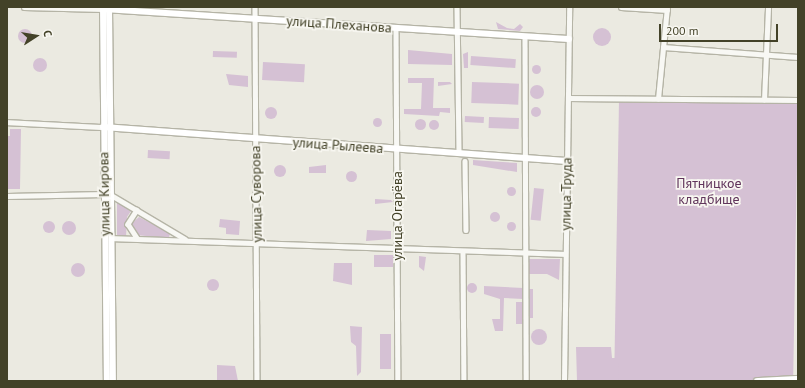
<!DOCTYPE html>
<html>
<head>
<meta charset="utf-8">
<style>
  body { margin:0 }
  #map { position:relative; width:805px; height:388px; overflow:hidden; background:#ebeae1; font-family:"PT Sans",sans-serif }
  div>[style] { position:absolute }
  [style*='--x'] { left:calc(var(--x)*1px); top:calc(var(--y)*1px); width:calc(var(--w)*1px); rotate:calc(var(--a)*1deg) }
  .green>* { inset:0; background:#d5c1d4; transform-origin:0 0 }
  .round { border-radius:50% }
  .roads { filter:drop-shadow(1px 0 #b5b4a6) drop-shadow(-1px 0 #b5b4a6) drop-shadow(0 1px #b5b4a6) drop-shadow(0 -1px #b5b4a6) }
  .minor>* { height:4.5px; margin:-2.25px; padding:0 2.25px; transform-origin:2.25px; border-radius:2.25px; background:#f8f8f4 }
  .major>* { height:6px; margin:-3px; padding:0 3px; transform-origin:3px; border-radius:3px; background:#fff }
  span { translate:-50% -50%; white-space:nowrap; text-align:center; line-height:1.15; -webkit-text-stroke:3.5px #f8f7f1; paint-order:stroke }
  .street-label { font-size:14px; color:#434228 }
  .park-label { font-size:14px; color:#60345b }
  .frame { position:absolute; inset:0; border:8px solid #434228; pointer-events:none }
  .north { position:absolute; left:16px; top:16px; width:40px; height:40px; -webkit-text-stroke:3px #f8f7f1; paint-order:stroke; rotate:78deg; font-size:11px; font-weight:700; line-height:16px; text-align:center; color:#434228 }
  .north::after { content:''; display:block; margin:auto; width:14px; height:18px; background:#434228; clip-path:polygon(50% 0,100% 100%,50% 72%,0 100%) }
  .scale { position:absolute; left:659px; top:24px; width:119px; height:18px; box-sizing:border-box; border:2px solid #434228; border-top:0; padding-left:5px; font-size:12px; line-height:14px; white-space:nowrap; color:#434228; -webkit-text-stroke:3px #f8f7f1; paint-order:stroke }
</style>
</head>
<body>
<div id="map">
  <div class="green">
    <i style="clip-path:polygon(496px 22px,507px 28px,514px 29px,520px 24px,523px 27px,520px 31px,498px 29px)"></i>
    <i class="round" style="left:593px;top:28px;width:18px;height:18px"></i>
    <i class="round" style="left:18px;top:29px;width:14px;height:14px"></i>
    <i style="clip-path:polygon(408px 50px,452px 54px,452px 65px,408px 64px)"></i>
    <i style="left:213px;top:51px;width:24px;height:6px;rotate:2deg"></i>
    <i style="clip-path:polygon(468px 52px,468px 68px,464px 68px,463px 54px)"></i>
    <i style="left:471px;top:56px;width:45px;height:9px;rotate:4deg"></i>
    <i class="round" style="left:33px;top:58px;width:14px;height:14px"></i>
    <i style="left:263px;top:62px;width:42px;height:18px;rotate:3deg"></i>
    <i class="round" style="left:531.5px;top:64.5px;width:9px;height:9px"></i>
    <i style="clip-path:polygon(226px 74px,248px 76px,248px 87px,229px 85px)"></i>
    <i style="clip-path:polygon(408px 78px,434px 78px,433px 108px,450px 108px,450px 113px,440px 112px,439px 116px,404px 114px,404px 109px,421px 109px,422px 83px,408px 83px)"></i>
    <i style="clip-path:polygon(438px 82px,450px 82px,452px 84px,438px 86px)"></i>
    <i style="left:472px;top:82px;width:47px;height:21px;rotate:2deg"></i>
    <i class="round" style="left:530px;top:85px;width:14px;height:14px"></i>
    <i style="left:619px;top:101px;width:179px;height:280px;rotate:1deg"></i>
    <i class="round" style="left:265px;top:107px;width:12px;height:12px"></i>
    <i class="round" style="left:531px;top:107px;width:10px;height:10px"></i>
    <i style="left:465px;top:116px;width:19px;height:6px;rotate:3deg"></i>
    <i style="left:489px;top:117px;width:30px;height:11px;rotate:2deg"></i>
    <i class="round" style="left:372.5px;top:117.5px;width:9px;height:9px"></i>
    <i class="round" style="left:414.5px;top:118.5px;width:11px;height:11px"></i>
    <i class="round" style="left:429px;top:120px;width:10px;height:10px"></i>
    <i style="clip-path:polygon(10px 129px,21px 129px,20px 189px,7px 189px,7px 136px,10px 136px)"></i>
    <i style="left:148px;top:150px;width:22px;height:8px;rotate:3deg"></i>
    <i style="clip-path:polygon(473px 160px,517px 163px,517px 172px,473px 165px)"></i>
    <i class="round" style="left:274px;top:165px;width:12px;height:12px"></i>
    <i style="clip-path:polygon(326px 165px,326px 173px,309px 173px,309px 167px)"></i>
    <i class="round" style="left:345.5px;top:170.5px;width:11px;height:11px"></i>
    <i class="round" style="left:506.5px;top:186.5px;width:9px;height:9px"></i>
    <i style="left:534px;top:188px;width:10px;height:32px;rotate:6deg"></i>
    <i style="clip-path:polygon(375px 199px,391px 200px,393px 202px,375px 204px)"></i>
    <i style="clip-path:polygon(117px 202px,131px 211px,127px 217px,126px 237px,117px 237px)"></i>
    <i class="round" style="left:490px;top:212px;width:10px;height:10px"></i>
    <i style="clip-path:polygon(139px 217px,170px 233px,169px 238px,135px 235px,131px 224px)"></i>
    <i style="clip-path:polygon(220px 219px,240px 221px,239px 235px,226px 234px,226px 228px,219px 227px)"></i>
    <i class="round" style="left:62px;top:221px;width:14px;height:14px"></i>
    <i class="round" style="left:43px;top:221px;width:12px;height:12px"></i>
    <i class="round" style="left:506.5px;top:221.5px;width:9px;height:9px"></i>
    <i style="clip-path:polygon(367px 230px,391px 231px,391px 239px,366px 241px)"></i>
    <i style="left:374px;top:255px;width:19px;height:12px"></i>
    <i style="clip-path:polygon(419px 256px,426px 257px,424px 271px,419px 267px)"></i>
    <i style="clip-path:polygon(527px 259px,560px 259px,559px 280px,547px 274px,526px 274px)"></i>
    <i style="clip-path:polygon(334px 263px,352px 263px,352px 285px,333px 281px)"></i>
    <i class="round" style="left:71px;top:263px;width:14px;height:14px"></i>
    <i class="round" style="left:207px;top:279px;width:12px;height:12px"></i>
    <i class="round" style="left:467px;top:283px;width:10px;height:10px"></i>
    <i style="clip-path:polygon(484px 286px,523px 288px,523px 299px,504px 298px,503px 331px,495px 331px,492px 319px,500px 319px,500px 299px,484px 294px)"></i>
    <i style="clip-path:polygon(527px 289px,533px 289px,533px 318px,530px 318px)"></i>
    <i style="left:516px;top:302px;width:7px;height:22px"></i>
    <i style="clip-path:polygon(350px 326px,362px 327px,361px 372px,357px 376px,356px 346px,351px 342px)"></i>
    <i class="round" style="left:531px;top:329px;width:16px;height:16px"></i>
    <i style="left:380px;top:334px;width:11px;height:35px"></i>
    <i style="clip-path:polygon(576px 347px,611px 347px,612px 358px,618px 358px,619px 381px,577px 381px)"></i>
    <i style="clip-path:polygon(217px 365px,235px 366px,238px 381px,217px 381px)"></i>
  </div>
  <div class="roads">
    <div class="minor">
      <i style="--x:24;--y:7;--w:79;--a:1.5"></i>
      <i style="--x:255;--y:7;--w:374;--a:89.7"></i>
      <i style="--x:457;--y:7;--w:146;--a:89.2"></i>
      <i style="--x:621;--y:7;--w:46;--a:3.7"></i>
      <i style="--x:396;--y:28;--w:353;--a:89.7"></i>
      <i style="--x:525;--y:37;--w:344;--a:89.8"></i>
      <i style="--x:663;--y:47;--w:135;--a:4.2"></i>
      <i style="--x:568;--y:98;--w:230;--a:0.5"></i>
      <i style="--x:658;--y:99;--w:92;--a:-84.4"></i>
      <i style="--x:764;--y:100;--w:93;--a:-87.5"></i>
      <i style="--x:7;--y:122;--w:96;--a:3"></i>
      <i style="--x:465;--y:161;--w:69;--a:89.2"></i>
      <i style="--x:111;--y:195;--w:86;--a:30.7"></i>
      <i style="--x:7;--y:196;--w:97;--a:-1.2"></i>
      <i style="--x:137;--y:210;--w:17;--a:123"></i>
      <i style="--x:128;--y:224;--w:17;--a:57"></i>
      <i style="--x:111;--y:238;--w:454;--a:2"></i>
      <i style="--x:463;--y:251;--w:130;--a:89.6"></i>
      <i style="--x:564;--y:381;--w:374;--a:-89.2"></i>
    </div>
    <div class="major">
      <i style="--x:103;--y:7;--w:374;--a:89.4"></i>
      <i style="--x:109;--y:7;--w:374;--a:89.4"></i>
      <i style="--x:103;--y:9;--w:467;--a:3.7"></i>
      <i style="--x:103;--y:127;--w:465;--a:4.2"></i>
      <i style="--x:757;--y:381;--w:41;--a:-2.8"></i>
    </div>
  </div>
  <div class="street-label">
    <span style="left:339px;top:24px;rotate:4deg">улица Плеханова</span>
    <span style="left:338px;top:145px;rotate:4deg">улица Рылеева</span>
    <span style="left:104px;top:194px;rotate:-91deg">улица Кирова</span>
    <span style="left:256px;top:194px;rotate:-91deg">улица Суворова</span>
    <span style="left:566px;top:194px;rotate:-89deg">улица Труда</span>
    <span style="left:397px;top:216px;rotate:-90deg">улица Огарёва</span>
  </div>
  <div class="park-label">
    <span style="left:709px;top:191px">Пятницкое<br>кладбище</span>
  </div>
  <div class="frame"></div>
  <div class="north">С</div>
  <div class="scale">200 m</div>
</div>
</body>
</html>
